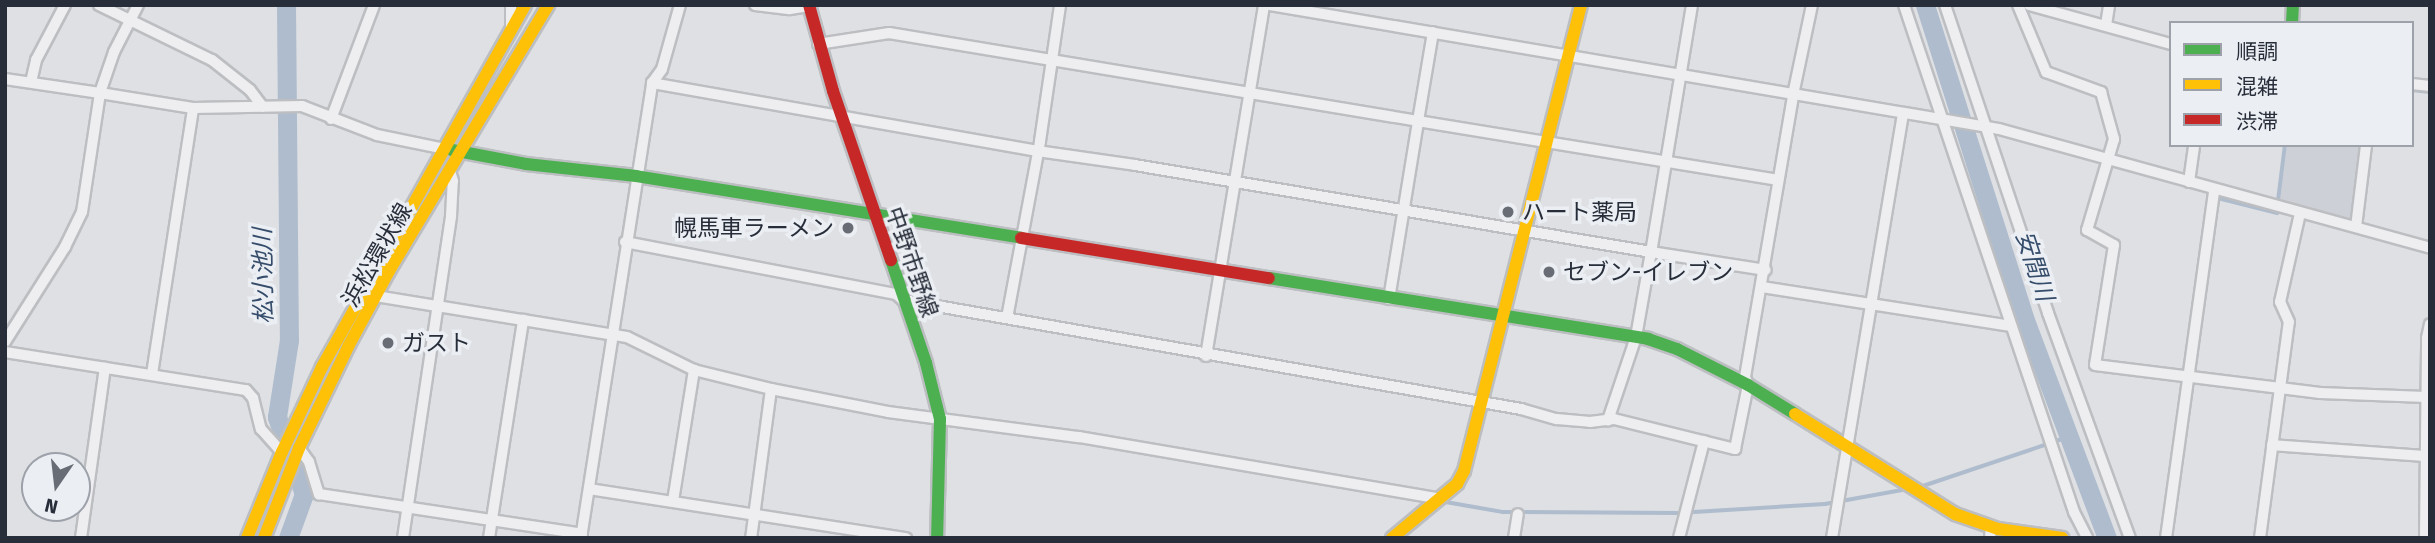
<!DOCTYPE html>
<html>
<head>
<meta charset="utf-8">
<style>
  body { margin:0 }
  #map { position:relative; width:2435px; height:543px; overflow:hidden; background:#dee0e3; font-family:"Fira Sans","Noto Sans JP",sans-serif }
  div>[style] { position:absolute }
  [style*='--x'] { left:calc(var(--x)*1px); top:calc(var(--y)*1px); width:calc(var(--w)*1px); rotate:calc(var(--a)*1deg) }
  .built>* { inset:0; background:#cdd0d6 }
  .stream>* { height:3.5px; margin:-1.75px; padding:0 1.75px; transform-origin:1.75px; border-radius:1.75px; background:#aebccd }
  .river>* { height:19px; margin:-9.5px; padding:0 9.5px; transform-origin:9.5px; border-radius:9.5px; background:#aebccd }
  .roads { filter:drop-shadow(2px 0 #bcbec1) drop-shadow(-2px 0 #bcbec1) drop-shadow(0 2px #bcbec1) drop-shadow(0 -2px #bcbec1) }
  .street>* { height:10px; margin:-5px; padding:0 5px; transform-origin:5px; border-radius:5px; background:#eeeef0 }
  .fast>* { height:12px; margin:-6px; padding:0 6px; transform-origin:6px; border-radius:6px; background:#4caf50 }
  .slow>* { height:12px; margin:-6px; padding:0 6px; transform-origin:6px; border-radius:6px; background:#ffc107 }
  .jam>* { height:12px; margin:-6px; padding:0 6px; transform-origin:6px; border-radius:6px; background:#c62828 }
  .dots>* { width:19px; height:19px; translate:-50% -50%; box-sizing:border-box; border:4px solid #ebeef3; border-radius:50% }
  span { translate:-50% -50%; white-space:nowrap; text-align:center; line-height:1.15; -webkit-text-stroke:7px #ebeef3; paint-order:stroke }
  .poi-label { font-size:23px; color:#272e3a }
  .left { translate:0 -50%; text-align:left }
  .right { translate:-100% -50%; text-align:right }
  .street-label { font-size:23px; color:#272e3a }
  .water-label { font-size:24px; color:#354c6b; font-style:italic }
  .frame { position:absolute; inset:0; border:7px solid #272e3a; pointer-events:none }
  .legend { position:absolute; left:2169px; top:21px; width:245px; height:126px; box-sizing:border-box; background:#ebeef3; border:2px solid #9da1a9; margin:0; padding:9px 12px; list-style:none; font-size:21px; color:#272e3a }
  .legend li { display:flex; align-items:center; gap:14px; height:35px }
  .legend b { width:35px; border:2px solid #9da1a9 }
  .north { position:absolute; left:21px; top:452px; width:70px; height:70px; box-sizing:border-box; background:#ebeef3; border:2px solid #9da1a9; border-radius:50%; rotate:194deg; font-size:19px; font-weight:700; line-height:28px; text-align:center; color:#272e3a }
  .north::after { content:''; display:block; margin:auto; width:24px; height:32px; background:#676c75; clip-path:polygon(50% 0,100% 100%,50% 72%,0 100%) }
</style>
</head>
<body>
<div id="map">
  <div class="built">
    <i style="clip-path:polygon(2287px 145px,2363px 145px,2353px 220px,2280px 200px)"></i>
  </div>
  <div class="stream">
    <i style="--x:2412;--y:90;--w:18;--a:6"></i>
    <i style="--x:2278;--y:201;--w:56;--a:-82.9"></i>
    <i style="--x:2217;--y:204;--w:6;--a:-81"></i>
    <i style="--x:2218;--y:198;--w:61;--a:14.3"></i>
    <i style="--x:704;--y:377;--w:60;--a:13.6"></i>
    <i style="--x:2056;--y:441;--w:13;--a:-18"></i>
    <i style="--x:1920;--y:487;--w:135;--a:-18.6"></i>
    <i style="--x:1446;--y:502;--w:58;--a:10"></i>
    <i style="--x:1503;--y:512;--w:174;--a:0.3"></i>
    <i style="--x:1694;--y:512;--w:131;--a:-3.5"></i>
    <i style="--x:1825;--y:504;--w:78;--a:-10.3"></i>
  </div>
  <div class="river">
    <i style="--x:286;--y:5;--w:335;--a:89.5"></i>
    <i style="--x:289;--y:340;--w:78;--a:98.9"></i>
    <i style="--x:277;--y:417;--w:82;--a:70.7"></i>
    <i style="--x:304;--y:494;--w:47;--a:110"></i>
    <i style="--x:1925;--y:5;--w:330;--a:72.4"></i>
    <i style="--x:2025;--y:320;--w:233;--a:69.4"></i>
  </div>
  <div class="roads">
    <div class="street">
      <i style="--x:99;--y:5;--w:126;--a:26"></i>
      <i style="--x:212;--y:60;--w:48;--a:38.3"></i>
      <i style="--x:250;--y:90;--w:21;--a:53"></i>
      <i style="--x:138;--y:5;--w:53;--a:117.1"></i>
      <i style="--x:114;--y:52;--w:43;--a:108.9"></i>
      <i style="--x:100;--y:93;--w:94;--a:9.2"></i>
      <i style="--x:193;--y:108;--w:109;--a:-1.1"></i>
      <i style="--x:302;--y:106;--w:80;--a:21.1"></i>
      <i style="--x:377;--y:135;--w:69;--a:11.6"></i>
      <i style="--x:511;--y:5;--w:24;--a:90"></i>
      <i style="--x:755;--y:5;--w:35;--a:7"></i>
      <i style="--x:790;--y:9;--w:19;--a:-9"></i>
      <i style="--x:1270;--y:5;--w:739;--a:9.65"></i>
      <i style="--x:1999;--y:129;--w:447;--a:15.4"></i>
      <i style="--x:1692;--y:5;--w:250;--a:99.4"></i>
      <i style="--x:1651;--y:252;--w:116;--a:8.9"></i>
      <i style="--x:1904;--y:5;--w:535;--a:71.46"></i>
      <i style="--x:2074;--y:512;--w:29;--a:63"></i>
      <i style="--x:1945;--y:5;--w:325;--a:71.5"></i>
      <i style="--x:2048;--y:313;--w:239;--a:70"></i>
      <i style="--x:2018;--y:5;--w:73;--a:67.3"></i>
      <i style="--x:2046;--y:72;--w:59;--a:20"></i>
      <i style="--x:2101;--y:92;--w:49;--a:74.5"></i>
      <i style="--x:2114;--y:139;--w:95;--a:106.5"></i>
      <i style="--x:2087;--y:230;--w:31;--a:29"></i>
      <i style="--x:2114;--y:245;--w:121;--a:99"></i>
      <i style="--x:2095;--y:365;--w:227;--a:7.1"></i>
      <i style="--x:2320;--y:393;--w:106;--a:2.2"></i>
      <i style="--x:2029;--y:5;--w:147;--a:15.4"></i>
      <i style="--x:2106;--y:25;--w:20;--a:-81"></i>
      <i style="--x:818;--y:44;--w:72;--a:-8.8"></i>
      <i style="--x:889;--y:33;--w:536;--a:9.44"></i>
      <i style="--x:1418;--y:121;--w:90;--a:-80.4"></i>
      <i style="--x:5;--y:79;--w:96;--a:8.4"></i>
      <i style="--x:100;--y:93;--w:120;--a:98.6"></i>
      <i style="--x:82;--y:212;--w:39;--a:116"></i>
      <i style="--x:65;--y:247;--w:112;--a:122.3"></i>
      <i style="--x:31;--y:82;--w:23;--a:-77"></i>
      <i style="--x:36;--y:60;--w:62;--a:-62.2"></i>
      <i style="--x:652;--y:83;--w:17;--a:-54"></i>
      <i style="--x:662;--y:69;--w:66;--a:-74.3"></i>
      <i style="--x:2412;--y:84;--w:18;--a:6"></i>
      <i style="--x:331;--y:119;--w:122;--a:-69.3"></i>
      <i style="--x:2189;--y:182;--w:37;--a:-82"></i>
      <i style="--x:2356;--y:227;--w:83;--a:-83"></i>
      <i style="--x:625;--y:242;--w:276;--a:10.9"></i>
      <i style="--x:896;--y:294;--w:9;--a:41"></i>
      <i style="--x:903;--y:300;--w:628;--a:10"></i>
      <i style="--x:1521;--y:409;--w:37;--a:16"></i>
      <i style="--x:1557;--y:419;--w:33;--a:5"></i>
      <i style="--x:1590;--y:422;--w:24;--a:-7"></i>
      <i style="--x:1614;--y:419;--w:125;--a:13.9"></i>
      <i style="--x:1735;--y:449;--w:65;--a:-78.5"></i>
      <i style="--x:1748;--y:385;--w:9;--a:-111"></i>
      <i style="--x:1745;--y:377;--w:286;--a:-80.3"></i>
      <i style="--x:1793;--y:95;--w:92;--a:-78.1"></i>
      <i style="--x:1762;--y:287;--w:252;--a:8.9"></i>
      <i style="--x:376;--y:296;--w:149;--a:9.3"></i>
      <i style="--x:1389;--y:299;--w:180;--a:-80.7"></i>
      <i style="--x:1418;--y:121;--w:365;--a:9.3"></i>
      <i style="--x:1007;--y:318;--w:180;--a:-79.4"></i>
      <i style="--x:1040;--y:141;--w:137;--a:-81.6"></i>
      <i style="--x:5;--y:352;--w:244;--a:9"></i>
      <i style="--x:246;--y:390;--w:11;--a:49"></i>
      <i style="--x:253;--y:398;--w:32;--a:76"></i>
      <i style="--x:261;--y:429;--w:31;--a:48"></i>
      <i style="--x:1206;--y:356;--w:356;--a:-80.6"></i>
      <i style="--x:152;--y:374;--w:269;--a:-81.2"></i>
      <i style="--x:771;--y:389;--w:119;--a:11.1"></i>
      <i style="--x:888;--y:412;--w:193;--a:7.5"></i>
      <i style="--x:1079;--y:437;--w:366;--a:9.7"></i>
      <i style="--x:2272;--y:445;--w:155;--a:4.1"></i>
      <i style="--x:299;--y:448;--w:17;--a:54"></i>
      <i style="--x:309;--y:462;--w:34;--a:73"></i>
      <i style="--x:319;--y:494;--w:266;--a:8.6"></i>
      <i style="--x:589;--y:489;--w:321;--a:8.8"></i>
      <i style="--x:673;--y:501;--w:133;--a:-80.9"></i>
      <i style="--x:81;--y:538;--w:172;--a:-82"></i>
      <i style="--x:403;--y:538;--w:326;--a:-81.5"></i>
      <i style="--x:451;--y:216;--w:35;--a:-87"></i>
      <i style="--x:453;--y:181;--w:10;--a:-107"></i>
      <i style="--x:489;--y:538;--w:221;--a:-81.1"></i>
      <i style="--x:523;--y:320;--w:105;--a:9.3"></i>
      <i style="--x:627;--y:337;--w:75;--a:26.2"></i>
      <i style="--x:694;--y:370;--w:79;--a:13.9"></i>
      <i style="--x:771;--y:389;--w:150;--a:97.6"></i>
      <i style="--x:581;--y:538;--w:461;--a:-81.1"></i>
      <i style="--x:652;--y:83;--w:391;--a:10"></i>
      <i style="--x:1037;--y:151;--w:99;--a:8.1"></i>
      <i style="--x:1135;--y:165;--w:523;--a:9.57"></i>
      <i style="--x:1651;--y:252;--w:86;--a:100"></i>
      <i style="--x:1636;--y:337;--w:88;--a:108.6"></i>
      <i style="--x:1514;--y:538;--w:24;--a:-81"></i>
      <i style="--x:1679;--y:538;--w:100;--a:-75.5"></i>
      <i style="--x:1832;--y:538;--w:431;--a:-80.5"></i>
      <i style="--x:1990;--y:538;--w:11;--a:-85"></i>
      <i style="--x:2166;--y:538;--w:351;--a:-82.1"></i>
      <i style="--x:2260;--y:538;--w:218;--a:-82.4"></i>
      <i style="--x:2289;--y:322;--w:22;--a:-114"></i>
      <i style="--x:2280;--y:302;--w:91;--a:-77.3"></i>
      <i style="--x:2425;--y:538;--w:200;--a:-89.4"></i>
      <i style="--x:2427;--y:338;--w:14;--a:-78"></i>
    </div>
    <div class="fast">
      <i style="--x:2292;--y:23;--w:18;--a:-87"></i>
      <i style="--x:452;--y:150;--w:75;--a:10.7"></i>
      <i style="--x:526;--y:164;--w:111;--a:6.2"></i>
      <i style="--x:636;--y:176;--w:390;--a:9.1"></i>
      <i style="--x:891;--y:260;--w:109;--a:71.2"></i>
      <i style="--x:926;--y:363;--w:58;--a:76"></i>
      <i style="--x:940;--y:419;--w:119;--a:91.4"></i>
      <i style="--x:1269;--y:278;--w:384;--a:9.1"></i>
      <i style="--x:1648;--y:339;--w:31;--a:19"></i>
      <i style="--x:1677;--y:349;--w:80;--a:26.9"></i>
      <i style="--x:1748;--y:385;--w:55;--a:31.7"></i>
    </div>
    <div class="slow">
      <i style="--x:1795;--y:414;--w:189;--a:32"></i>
      <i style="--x:1955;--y:514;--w:46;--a:19.2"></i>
      <i style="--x:1998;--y:529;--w:65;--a:8"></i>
      <i style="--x:247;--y:538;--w:93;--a:-67.9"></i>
      <i style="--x:282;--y:452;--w:94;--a:-64.8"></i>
      <i style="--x:322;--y:367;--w:415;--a:-60.7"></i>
      <i style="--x:264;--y:538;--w:97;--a:-68.7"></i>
      <i style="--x:299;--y:448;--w:114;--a:-64.1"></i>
      <i style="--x:349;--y:345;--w:84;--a:-61.6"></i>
      <i style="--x:389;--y:271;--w:310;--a:-59.1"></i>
      <i style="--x:1392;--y:538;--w:85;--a:-39.7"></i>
      <i style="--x:1457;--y:484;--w:15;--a:-62"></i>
      <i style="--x:1464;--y:471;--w:480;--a:-75.9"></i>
    </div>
    <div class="jam">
      <i style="--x:809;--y:5;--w:89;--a:74.4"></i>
      <i style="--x:833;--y:91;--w:179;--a:71.1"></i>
      <i style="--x:1021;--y:238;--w:251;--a:9.2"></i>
    </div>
  </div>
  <div class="dots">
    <i style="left:1508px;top:212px;background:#676c75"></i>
    <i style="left:848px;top:228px;background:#676c75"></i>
    <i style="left:1549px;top:272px;background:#676c75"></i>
    <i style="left:388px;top:343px;background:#676c75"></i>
  </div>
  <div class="poi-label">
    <span class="left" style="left:1522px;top:212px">ハート薬局</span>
    <span class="right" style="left:834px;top:228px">幌馬車ラーメン</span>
    <span class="left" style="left:1563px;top:272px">セブン-イレブン</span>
    <span class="left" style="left:402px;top:343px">ガスト</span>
  </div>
  <div class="street-label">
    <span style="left:377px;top:255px;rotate:-60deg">浜松環状線</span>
    <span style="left:912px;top:262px;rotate:71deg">中野市野線</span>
  </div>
  <div class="water-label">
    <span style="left:2034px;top:266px;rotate:72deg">安間川</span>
    <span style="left:264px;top:276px;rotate:-91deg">松小池川</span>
  </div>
  <div class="frame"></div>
  <ul class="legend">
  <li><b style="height:9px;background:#4caf50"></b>順調</li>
  <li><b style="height:9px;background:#ffc107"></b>混雑</li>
  <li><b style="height:9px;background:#c62828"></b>渋滞</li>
  </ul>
  <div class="north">N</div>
</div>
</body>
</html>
